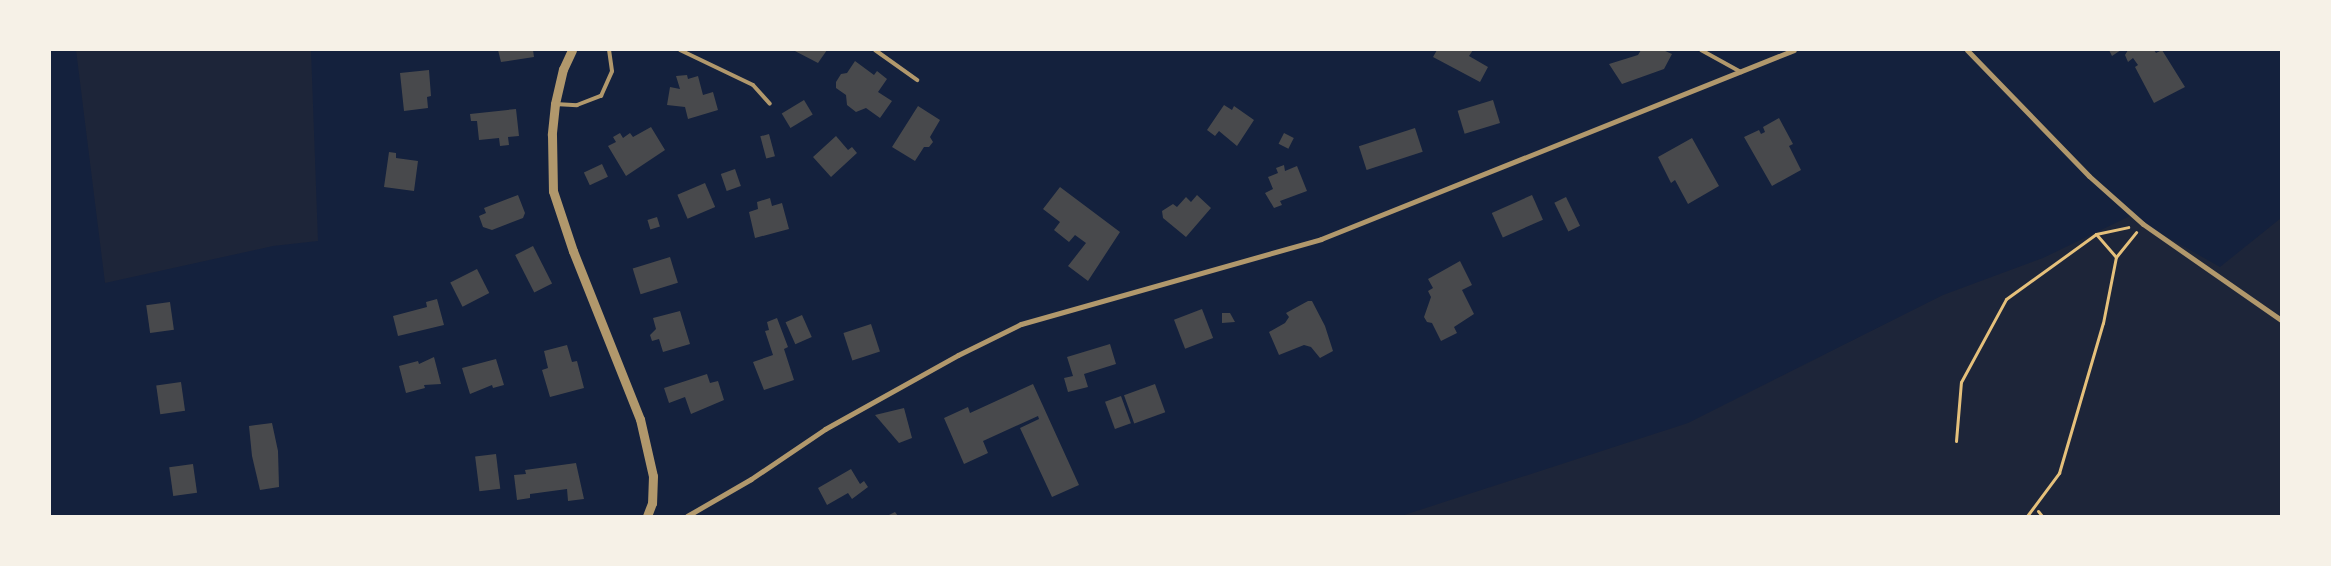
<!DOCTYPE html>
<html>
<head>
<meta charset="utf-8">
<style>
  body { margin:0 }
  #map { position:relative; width:2331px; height:566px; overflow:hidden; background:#14213d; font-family:"Roboto Condensed",sans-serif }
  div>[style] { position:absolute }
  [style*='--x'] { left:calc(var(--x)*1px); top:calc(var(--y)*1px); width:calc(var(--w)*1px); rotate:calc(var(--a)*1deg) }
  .green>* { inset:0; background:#1d2539 }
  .building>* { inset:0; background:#48494c; transform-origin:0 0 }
  .path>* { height:3px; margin:-1.5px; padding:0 1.5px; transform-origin:1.5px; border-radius:1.5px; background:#e5c07b }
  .service>* { height:4px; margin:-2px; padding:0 2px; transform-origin:2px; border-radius:2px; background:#b1986c }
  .minor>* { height:5px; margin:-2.5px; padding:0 2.5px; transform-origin:2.5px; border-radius:2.5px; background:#b1986c }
  .tertiary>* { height:9px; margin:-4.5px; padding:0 4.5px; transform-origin:4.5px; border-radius:4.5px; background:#b1986c }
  span { translate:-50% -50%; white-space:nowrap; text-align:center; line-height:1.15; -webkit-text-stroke:5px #f6f1e7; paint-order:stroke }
  .frame { position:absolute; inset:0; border:51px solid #f6f1e7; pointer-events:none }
</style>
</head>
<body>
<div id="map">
  <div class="green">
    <i style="clip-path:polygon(76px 50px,311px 50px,318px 241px,273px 246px,105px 283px)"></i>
    <i style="clip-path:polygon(2130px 216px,2220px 267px,2281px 218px,2281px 516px,1401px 516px,1688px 423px,1943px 295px,2043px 258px)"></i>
  </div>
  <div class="building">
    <i style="clip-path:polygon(498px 50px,533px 50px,534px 57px,501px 62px)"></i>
    <i style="clip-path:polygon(793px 50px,827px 50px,818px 63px)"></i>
    <i style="clip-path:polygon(1437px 50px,1473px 50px,1469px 56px,1488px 67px,1480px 82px,1433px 57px)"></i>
    <i style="clip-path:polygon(1641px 50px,1663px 50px,1672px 54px,1664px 69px,1622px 84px,1609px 64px,1638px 55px)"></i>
    <i style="clip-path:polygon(2109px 50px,2121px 50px,2112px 56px)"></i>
    <i style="clip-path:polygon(2128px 50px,2154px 50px,2156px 53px,2162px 50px,2185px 87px,2154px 103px,2135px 67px,2138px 65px,2133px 58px,2128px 62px,2125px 55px)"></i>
    <i style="clip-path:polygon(855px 61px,874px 75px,877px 71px,887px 79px,878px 92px,892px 101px,880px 118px,866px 108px,856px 112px,847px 105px,846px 95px,836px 88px,836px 82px,841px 74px,847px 73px)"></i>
    <i style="clip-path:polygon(429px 70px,431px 96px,427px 97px,428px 108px,404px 111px,400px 73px)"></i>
    <i style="clip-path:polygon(687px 75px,688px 79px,698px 76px,703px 95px,713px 92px,718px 110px,688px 119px,685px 107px,667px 105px,670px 87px,680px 89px,676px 76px)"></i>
    <i style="left:804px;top:100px;width:17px;height:26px;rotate:59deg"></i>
    <i style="left:1493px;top:100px;width:24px;height:37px;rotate:73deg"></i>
    <i style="clip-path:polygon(1224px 105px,1232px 110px,1234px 106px,1254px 120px,1237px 146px,1219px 131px,1215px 136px,1207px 130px)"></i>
    <i style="clip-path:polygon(918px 106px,940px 120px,930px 137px,933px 142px,929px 147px,924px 147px,915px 161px,892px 147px)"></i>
    <i style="clip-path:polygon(516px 109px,519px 136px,508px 137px,509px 145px,500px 146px,499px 138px,479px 140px,477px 121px,471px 121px,470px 114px)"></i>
    <i style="clip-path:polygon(1779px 118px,1793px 144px,1789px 146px,1801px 170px,1772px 186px,1744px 137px,1759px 130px,1761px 134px,1765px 132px,1763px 127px)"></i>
    <i style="clip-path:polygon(651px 127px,665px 150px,626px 176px,608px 146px,616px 142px,613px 137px,620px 133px,623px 138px,630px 133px,633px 137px)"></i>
    <i style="left:1415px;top:128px;width:25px;height:59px;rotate:72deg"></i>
    <i style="left:1284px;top:133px;width:11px;height:12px;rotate:27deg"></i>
    <i style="left:769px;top:134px;width:23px;height:9px;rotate:75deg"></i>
    <i style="clip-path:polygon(836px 136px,848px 150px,852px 147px,857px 153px,831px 177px,813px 157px)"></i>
    <i style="clip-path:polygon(1692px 138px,1719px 186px,1688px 204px,1675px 180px,1671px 183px,1658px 157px)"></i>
    <i style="clip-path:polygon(389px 152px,396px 153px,396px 158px,418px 161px,414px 191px,384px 187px)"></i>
    <i style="left:602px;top:164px;width:14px;height:20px;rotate:65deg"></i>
    <i style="clip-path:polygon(1284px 165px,1285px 171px,1297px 166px,1307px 191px,1280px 201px,1282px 205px,1274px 208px,1265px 193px,1273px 189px,1268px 177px,1278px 173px,1276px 168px)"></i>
    <i style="left:735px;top:169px;width:18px;height:15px;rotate:71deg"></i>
    <i style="left:705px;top:183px;width:26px;height:30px;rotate:67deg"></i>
    <i style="clip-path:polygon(1060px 187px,1120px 232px,1088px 281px,1068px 266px,1086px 243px,1075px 235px,1069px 242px,1054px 230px,1060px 222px,1043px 209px)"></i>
    <i style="clip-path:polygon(518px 195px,525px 213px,523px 218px,492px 230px,483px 227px,479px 216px,486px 213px,484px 208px)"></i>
    <i style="clip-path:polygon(1197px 195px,1211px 208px,1186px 237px,1163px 218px,1162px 211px,1173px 204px,1177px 207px,1186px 197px,1191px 202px)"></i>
    <i style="left:1532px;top:195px;width:27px;height:44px;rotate:66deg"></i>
    <i style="left:1566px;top:197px;width:32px;height:13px;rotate:64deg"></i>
    <i style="clip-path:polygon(770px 198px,772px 206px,782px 203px,789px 229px,755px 238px,749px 212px,758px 209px,757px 202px)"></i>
    <i style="left:657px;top:217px;width:10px;height:10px;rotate:73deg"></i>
    <i style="left:533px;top:246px;width:42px;height:20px;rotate:63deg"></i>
    <i style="left:670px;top:257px;width:27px;height:39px;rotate:73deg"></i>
    <i style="clip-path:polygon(1460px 261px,1472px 285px,1462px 290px,1474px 314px,1454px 327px,1457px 333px,1441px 341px,1432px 323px,1427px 322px,1424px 317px,1431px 297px,1428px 291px,1433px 288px,1428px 279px)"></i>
    <i style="left:477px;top:269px;width:27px;height:30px;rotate:63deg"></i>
    <i style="clip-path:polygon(437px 299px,444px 325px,398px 336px,393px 316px,427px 307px,426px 302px)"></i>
    <i style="clip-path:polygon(1308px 301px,1312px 301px,1325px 326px,1333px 351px,1320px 358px,1311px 347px,1304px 345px,1279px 355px,1269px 332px,1285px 323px,1289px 317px,1286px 313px)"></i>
    <i style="left:170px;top:302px;width:28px;height:24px;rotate:82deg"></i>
    <i style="left:1202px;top:309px;width:31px;height:30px;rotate:69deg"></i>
    <i style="clip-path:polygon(680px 311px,690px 344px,663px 352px,659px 339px,652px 341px,650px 335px,656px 329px,653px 318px)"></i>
    <i style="clip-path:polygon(1222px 313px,1230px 313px,1235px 322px,1222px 323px)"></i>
    <i style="left:802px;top:315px;width:24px;height:18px;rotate:66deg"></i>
    <i style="clip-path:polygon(777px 318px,788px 347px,784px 349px,794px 380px,764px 390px,753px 362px,773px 355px,765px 331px,769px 330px,767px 322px)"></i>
    <i style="left:871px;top:324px;width:29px;height:29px;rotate:72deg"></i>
    <i style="clip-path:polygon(1110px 344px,1116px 364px,1084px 374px,1088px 387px,1068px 392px,1064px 378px,1073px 376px,1067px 357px)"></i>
    <i style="clip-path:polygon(567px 345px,572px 362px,577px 361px,584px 388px,550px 397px,542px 370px,548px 368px,544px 351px)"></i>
    <i style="clip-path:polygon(434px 357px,441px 384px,424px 385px,425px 388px,406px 393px,399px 366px,418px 361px,419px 364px)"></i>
    <i style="clip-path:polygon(496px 359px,504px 385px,493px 388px,492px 385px,470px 394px,462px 368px)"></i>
    <i style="clip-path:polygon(707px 374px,710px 383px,718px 381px,724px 400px,691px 414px,685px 397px,669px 403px,664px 388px)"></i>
    <i style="left:181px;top:382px;width:29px;height:25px;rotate:82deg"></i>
    <i style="clip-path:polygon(1033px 384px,1079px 485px,1052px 497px,1020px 428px,1039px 419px,1038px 416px,983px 441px,988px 453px,964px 464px,944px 418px,968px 407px,970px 413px)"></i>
    <i style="left:1155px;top:384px;width:30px;height:33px;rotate:70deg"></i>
    <i style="left:1121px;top:396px;width:29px;height:17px;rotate:70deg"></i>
    <i style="clip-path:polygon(904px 408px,912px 438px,899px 443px,875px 415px)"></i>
    <i style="clip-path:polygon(272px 423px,278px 451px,279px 487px,260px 490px,252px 456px,249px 426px)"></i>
    <i style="left:496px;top:454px;width:35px;height:21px;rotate:83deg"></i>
    <i style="clip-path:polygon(576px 463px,584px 499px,568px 501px,567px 489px,530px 494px,530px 498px,517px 500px,514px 475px,526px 474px,525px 470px)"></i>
    <i style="left:193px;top:464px;width:29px;height:24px;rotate:82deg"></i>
    <i style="clip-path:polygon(851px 469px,860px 484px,864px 481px,868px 487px,852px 499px,848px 493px,827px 505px,818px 488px)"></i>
    <i style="clip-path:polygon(895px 512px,898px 516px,887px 516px)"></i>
  </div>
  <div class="path">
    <i style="--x:2096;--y:234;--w:30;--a:49"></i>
    <i style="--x:1956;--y:441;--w:59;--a:-85.2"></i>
    <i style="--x:1961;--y:382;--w:94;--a:-61.5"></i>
    <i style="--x:2006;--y:299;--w:111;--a:-35.8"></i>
    <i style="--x:2096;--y:234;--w:33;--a:-12"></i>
    <i style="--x:2038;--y:511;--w:6;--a:51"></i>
    <i style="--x:2027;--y:516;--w:54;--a:-53.3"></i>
    <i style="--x:2059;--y:473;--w:156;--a:-73.7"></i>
    <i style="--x:2103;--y:323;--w:67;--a:-78.9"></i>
    <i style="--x:2116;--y:257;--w:32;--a:-51"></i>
  </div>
  <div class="service">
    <i style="--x:680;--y:50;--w:81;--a:25.6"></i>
    <i style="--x:753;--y:85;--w:25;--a:48"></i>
    <i style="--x:875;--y:50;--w:52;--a:35.5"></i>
    <i style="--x:1701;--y:50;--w:46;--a:28.8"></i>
    <i style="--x:555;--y:104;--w:22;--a:3"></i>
    <i style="--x:577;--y:105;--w:26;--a:-21"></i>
    <i style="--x:601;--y:96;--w:27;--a:-66"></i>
    <i style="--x:612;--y:71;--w:21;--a:-98"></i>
  </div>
  <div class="minor">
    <i style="--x:1967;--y:50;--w:175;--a:45.9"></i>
    <i style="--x:2089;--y:176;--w:72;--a:41.6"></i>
    <i style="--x:2143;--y:224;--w:168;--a:34.8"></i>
    <i style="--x:687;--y:516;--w:74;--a:-30"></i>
    <i style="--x:751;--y:479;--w:89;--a:-34"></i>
    <i style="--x:825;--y:429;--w:152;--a:-29.1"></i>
    <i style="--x:958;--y:355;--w:70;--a:-26.2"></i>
    <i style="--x:1021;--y:324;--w:312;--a:-15.8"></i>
    <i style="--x:1321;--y:239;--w:509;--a:-21.78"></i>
  </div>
  <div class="tertiary">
    <i style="--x:572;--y:50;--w:21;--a:115"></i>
    <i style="--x:563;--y:69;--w:36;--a:103"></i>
    <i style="--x:555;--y:104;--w:31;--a:96"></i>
    <i style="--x:552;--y:135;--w:56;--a:89"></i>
    <i style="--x:553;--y:191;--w:63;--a:71.6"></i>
    <i style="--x:573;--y:251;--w:181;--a:68.3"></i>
    <i style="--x:640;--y:419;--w:58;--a:77.2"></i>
    <i style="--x:653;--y:476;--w:27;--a:92"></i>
    <i style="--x:652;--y:503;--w:14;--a:111"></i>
  </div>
  <div class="frame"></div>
</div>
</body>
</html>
